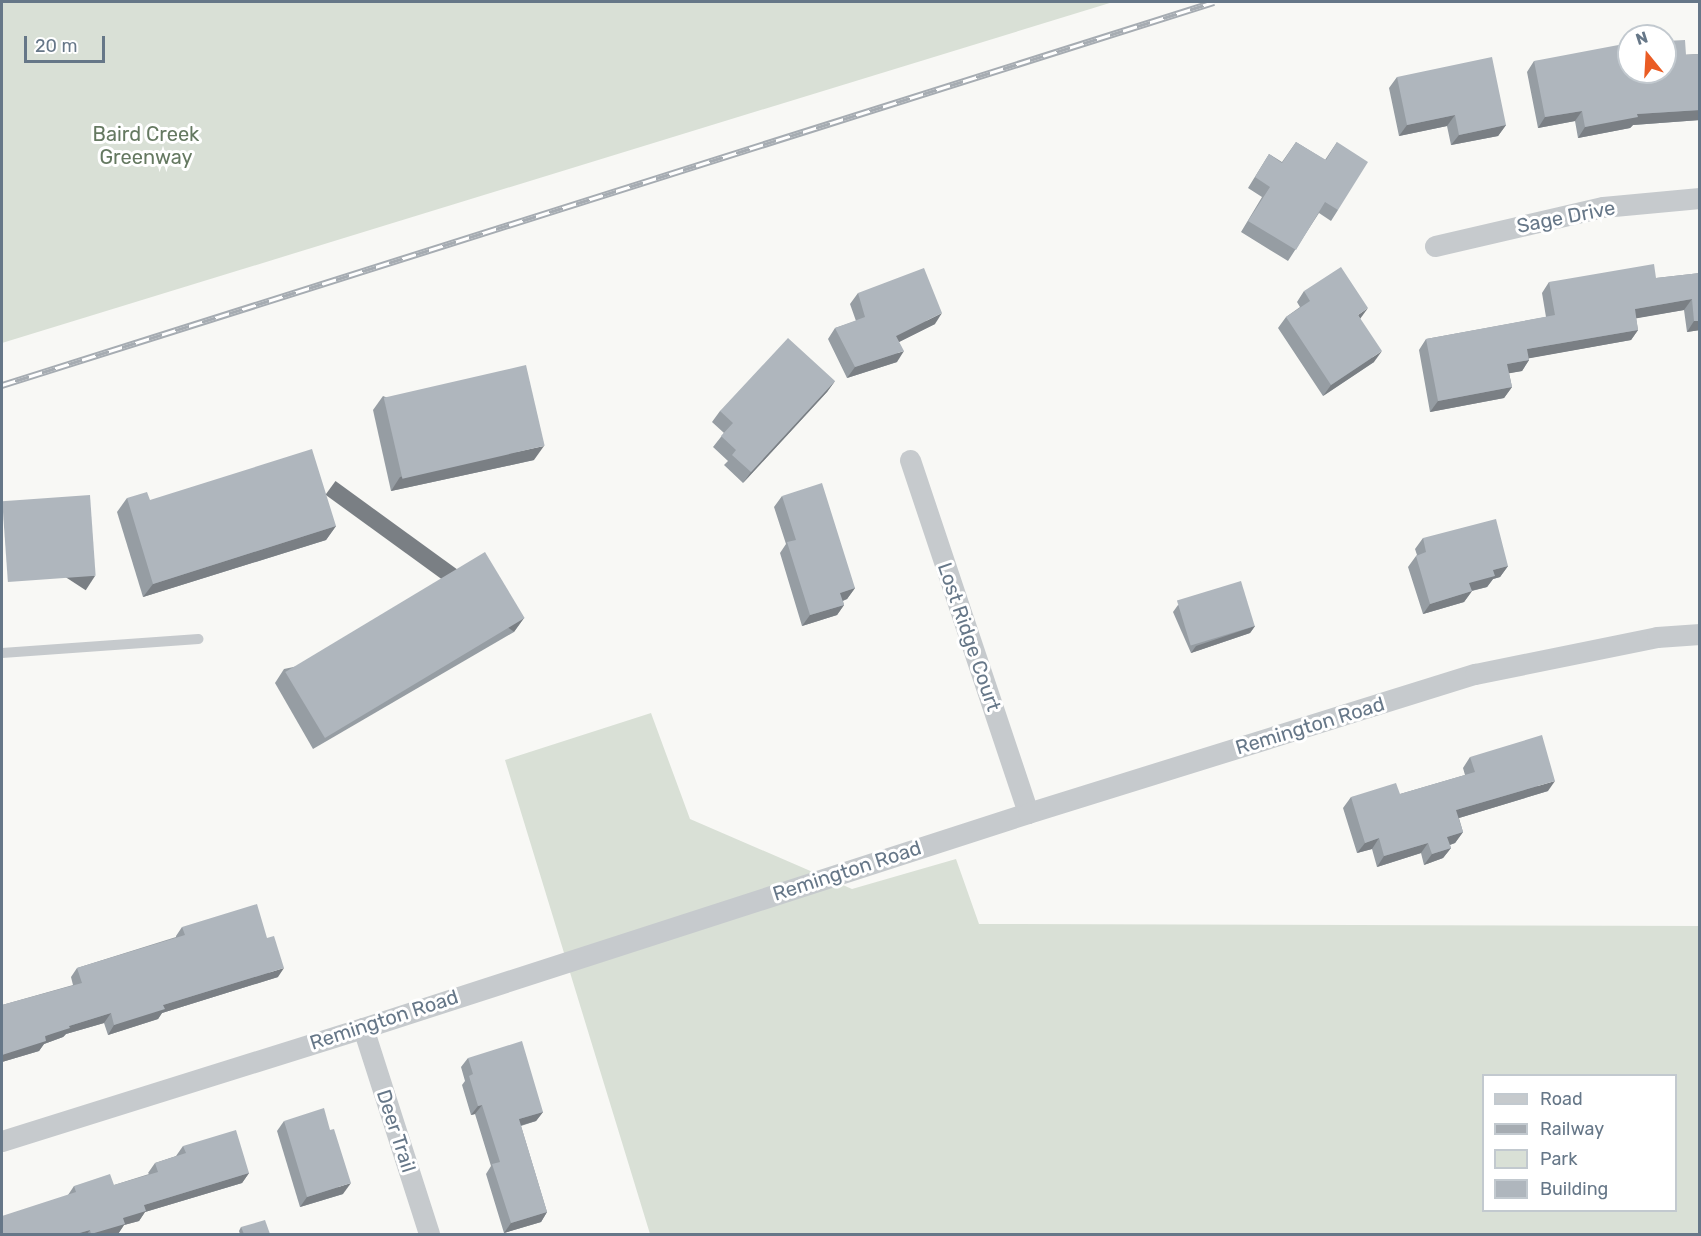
<!DOCTYPE html>
<html>
<head>
<meta charset="utf-8">
<style>
  body { margin:0 }
  #map { position:relative; width:1701px; height:1236px; overflow:hidden; background:#f8f8f5; font-family:Rubik,sans-serif }
  div>[style] { position:absolute }
  [style*='--x'] { left:calc(var(--x)*1px); top:calc(var(--y)*1px); width:calc(var(--w)*1px); rotate:calc(var(--a)*1deg) }
  .green>* { inset:0; background:#d9e0d6 }
  .lane>* { height:10px; margin:-5px; padding:0 5px; transform-origin:5px; border-radius:5px; background:#c6cacd }
  .street>* { height:21px; margin:-10.5px; padding:0 10.5px; transform-origin:10.5px; border-radius:10.5px; background:#c6cacd }
  .rail>* { height:7px; margin-top:-3.5px; transform-origin:0; background:repeating-linear-gradient(90deg,#fff 0 14px,#a6acb2 0 28px); box-sizing:border-box; border-block:2px solid #a6acb2 }
  .wall>* { inset:0; background:#969da3 }
  .shaded-wall>* { inset:0; background:#7a7f84; transform-origin:0 0 }
  .building>* { inset:0; background:#afb6bd; transform-origin:0 0 }
  span { translate:-50% -50%; white-space:nowrap; text-align:center; line-height:1.15; -webkit-text-stroke:6px #fff; paint-order:stroke }
  .park-label { font-size:20px; color:#657961 }
  .street-label { font-size:20px; color:#678 }
  .frame { position:absolute; inset:0; border:3px solid #678; pointer-events:none }
  .legend { position:absolute; left:1482px; top:1074px; width:195px; height:138px; box-sizing:border-box; background:#fff; border:2px solid #c2c9cf; margin:0; padding:8px 10px; list-style:none; font-size:18px; color:#678 }
  .legend li { display:flex; align-items:center; gap:12px; height:30px }
  .legend b { width:30px; border:2px solid #c2c9cf }
  .north { position:absolute; left:1617px; top:24px; width:60px; height:60px; box-sizing:border-box; background:#fff; border:2px solid #c2c9cf; border-radius:50%; rotate:342deg; font-size:16px; font-weight:700; line-height:24px; text-align:center; color:#678 }
  .north::after { content:''; display:block; margin:auto; width:21px; height:27px; background:#ea5c24; clip-path:polygon(50% 0,100% 100%,50% 72%,0 100%) }
  .scale { position:absolute; left:24px; top:36px; width:81px; height:27px; box-sizing:border-box; border:3px solid #678; border-top:0; padding-left:8px; font-size:18px; line-height:21px; white-space:nowrap; color:#678; -webkit-text-stroke:4px #fff; paint-order:stroke }
</style>
</head>
<body>
<div id="map">
  <div class="green">
    <i style="clip-path:polygon(2px 2px,1113px 2px,2px 343px)"></i>
    <i style="clip-path:polygon(evenodd,651px 713px,690px 819px,852px 889px,956px 859px,979px 924px,1699px 926px,1699px 1234px,650px 1234px,505px 760px,651px 713px,1484px 1076px,1676px 1076px,1676px 1210px,1484px 1210px,1484px 1076px)"></i>
  </div>
  <div class="lane">
    <i style="--x:2;--y:653;--w:197;--a:-4.1"></i>
  </div>
  <div class="street">
    <i style="--x:1435;--y:246;--w:172;--a:-13.1"></i>
    <i style="--x:1603;--y:207;--w:97;--a:-5.3"></i>
    <i style="--x:910;--y:460;--w:372;--a:71.5"></i>
    <i style="--x:363;--y:1028;--w:216;--a:72.2"></i>
    <i style="--x:2;--y:1141;--w:378;--a:-17.4"></i>
    <i style="--x:363;--y:1028;--w:699;--a:-17.92"></i>
    <i style="--x:1028;--y:813;--w:468;--a:-17.3"></i>
    <i style="--x:1475;--y:674;--w:186;--a:-11.5"></i>
    <i style="--x:1657;--y:637;--w:43;--a:-4"></i>
  </div>
  <div class="rail">
    <i style="--x:2;--y:385;--w:1271;--a:-17.54"></i>
  </div>
  <div class="wall">
    <i style="clip-path:polygon(1700px 54px,1700px 120px,1633px 125px,1630px 128px,1578px 138px,1575px 121px,1538px 128px,1527px 72px,1534px 61px)"></i>
    <i style="clip-path:polygon(1397px 77px,1506px 125px,1498px 136px,1451px 145px,1447px 126px,1399px 136px,1389px 88px)"></i>
    <i style="clip-path:polygon(1296px 142px,1325px 160px,1337px 142px,1338px 210px,1331px 221px,1319px 213px,1288px 261px,1241px 232px,1262px 197px,1248px 188px,1269px 154px,1282px 162px)"></i>
    <i style="clip-path:polygon(1700px 273px,1700px 330px,1687px 332px,1684px 310px,1636px 318px,1638px 330px,1631px 340px,1529px 358px,1529px 360px,1522px 371px,1509px 373px,1512px 387px,1504px 398px,1430px 412px,1419px 350px,1426px 339px,1546px 317px,1542px 293px,1549px 282px,1656px 278px)"></i>
    <i style="clip-path:polygon(1304px 291px,1360px 319px,1374px 362px,1323px 396px,1278px 328px,1286px 317px,1300px 307px,1297px 302px)"></i>
    <i style="clip-path:polygon(858px 293px,935px 324px,899px 342px,897px 362px,847px 378px,828px 339px,835px 328px,856px 321px,850px 304px)"></i>
    <i style="clip-path:polygon(835px 381px,827px 392px,743px 483px,724px 465px,728px 461px,713px 447px,724px 433px,712px 422px,720px 411px)"></i>
    <i style="clip-path:polygon(383px 396px,534px 460px,391px 491px,373px 410px)"></i>
    <i style="clip-path:polygon(782px 496px,855px 588px,847px 599px,843px 601px,844px 605px,837px 615px,802px 626px,780px 553px,786px 544px,774px 507px)"></i>
    <i style="clip-path:polygon(127px 498px,150px 500px,336px 526px,326px 540px,143px 597px,117px 512px)"></i>
    <i style="clip-path:polygon(1423px 538px,1508px 566px,1500px 577px,1493px 579px,1487px 587px,1472px 591px,1464px 602px,1423px 614px,1408px 567px,1416px 556px,1417px 555px,1415px 549px)"></i>
    <i style="clip-path:polygon(1178px 605px,1255px 626px,1250px 633px,1191px 653px,1173px 612px)"></i>
    <i style="clip-path:polygon(524px 618px,514px 632px,313px 749px,275px 683px,284px 669px)"></i>
    <i style="clip-path:polygon(1470px 757px,1548px 791px,1459px 818px,1463px 832px,1455px 843px,1450px 845px,1451px 848px,1443px 858px,1424px 865px,1421px 853px,1377px 867px,1372px 849px,1357px 853px,1343px 808px,1351px 797px,1400px 794px,1465px 775px,1463px 768px)"></i>
    <i style="clip-path:polygon(182px 927px,278px 977px,162px 1013px,158px 1019px,108px 1035px,104px 1023px,66px 1034px,63px 1037px,44px 1044px,39px 1051px,2px 1062px,2px 1005px,73px 985px,71px 977px,77px 968px,176px 937px,176px 936px)"></i>
    <i style="clip-path:polygon(468px 1058px,543px 1112px,536px 1121px,521px 1126px,547px 1212px,541px 1222px,504px 1233px,486px 1174px,491px 1166px,475px 1114px,471px 1115px,462px 1085px,465px 1081px,461px 1067px)"></i>
    <i style="clip-path:polygon(284px 1121px,343px 1194px,300px 1207px,277px 1131px)"></i>
    <i style="clip-path:polygon(183px 1146px,249px 1173px,242px 1183px,145px 1212px,139px 1221px,124px 1225px,118px 1234px,2px 1234px,68px 1195px,74px 1186px,114px 1185px,149px 1174px,148px 1173px,155px 1163px,176px 1156px)"></i>
    <i style="clip-path:polygon(241px 1227px,270px 1234px,240px 1234px,239px 1231px)"></i>
  </div>
  <div class="shaded-wall">
    <i style="clip-path:polygon(1700px 110px,1700px 120px,1633px 125px,1630px 128px,1578px 138px,1585px 127px,1637px 114px)"></i>
    <i style="clip-path:polygon(1582px 111px,1575px 121px,1538px 128px,1545px 117px)"></i>
    <i style="clip-path:polygon(1455px 115px,1447px 126px,1399px 136px,1407px 125px)"></i>
    <i style="clip-path:polygon(1506px 125px,1498px 136px,1451px 145px,1459px 135px)"></i>
    <i style="clip-path:polygon(1692px 299px,1684px 310px,1627px 320px,1635px 309px)"></i>
    <i style="clip-path:polygon(1368px 308px,1360px 319px,1358px 315px)"></i>
    <i style="clip-path:polygon(942px 313px,935px 324px,889px 347px,896px 336px)"></i>
    <i style="clip-path:polygon(1694px 321px,1700px 321px,1700px 330px,1687px 332px)"></i>
    <i style="clip-path:polygon(1638px 330px,1631px 340px,1520px 360px,1527px 349px)"></i>
    <i style="clip-path:polygon(904px 351px,897px 362px,847px 378px,855px 367px)"></i>
    <i style="clip-path:polygon(1382px 351px,1374px 362px,1323px 396px,1331px 385px)"></i>
    <i style="clip-path:polygon(1529px 360px,1522px 371px,1500px 375px,1507px 364px)"></i>
    <i style="clip-path:polygon(835px 381px,827px 392px,743px 483px,751px 472px)"></i>
    <i style="clip-path:polygon(1512px 387px,1504px 398px,1430px 412px,1438px 401px)"></i>
    <i style="clip-path:polygon(544px 446px,534px 460px,391px 491px,400px 477px)"></i>
    <i style="clip-path:polygon(336px 526px,326px 540px,143px 597px,153px 584px)"></i>
    <i style="clip-path:polygon(1508px 566px,1500px 577px,1493px 579px,1487px 587px,1462px 593px,1469px 583px,1493px 570px)"></i>
    <i style="left:95px;top:576px;width:17px;height:93px;rotate:123deg"></i>
    <i style="clip-path:polygon(855px 588px,847px 599px,833px 604px,840px 593px)"></i>
    <i style="clip-path:polygon(1472px 591px,1464px 602px,1423px 614px,1430px 604px)"></i>
    <i style="clip-path:polygon(844px 605px,837px 615px,802px 626px,810px 615px)"></i>
    <i style="left:524px;top:618px;width:17px;height:233px;rotate:126deg"></i>
    <i style="clip-path:polygon(1255px 626px,1250px 633px,1191px 653px,1196px 646px)"></i>
    <i style="clip-path:polygon(1555px 781px,1548px 791px,1449px 821px,1456px 810px)"></i>
    <i style="clip-path:polygon(1463px 832px,1455px 843px,1440px 848px,1447px 837px)"></i>
    <i style="clip-path:polygon(1379px 838px,1372px 849px,1357px 853px,1365px 843px)"></i>
    <i style="clip-path:polygon(1428px 843px,1421px 853px,1377px 867px,1384px 856px)"></i>
    <i style="clip-path:polygon(1451px 848px,1443px 858px,1424px 865px,1432px 854px)"></i>
    <i style="clip-path:polygon(284px 968px,278px 977px,162px 1013px,158px 1019px,108px 1035px,114px 1025px,163px 1005px)"></i>
    <i style="clip-path:polygon(111px 1013px,104px 1023px,66px 1034px,63px 1037px,44px 1044px,39px 1051px,2px 1062px,2px 1055px,69px 1026px)"></i>
    <i style="clip-path:polygon(482px 1105px,475px 1114px,471px 1115px,478px 1106px)"></i>
    <i style="clip-path:polygon(543px 1112px,536px 1121px,512px 1128px,519px 1119px)"></i>
    <i style="clip-path:polygon(249px 1173px,242px 1183px,145px 1212px,139px 1221px,124px 1225px,118px 1234px,90px 1234px,123px 1218px,144px 1205px)"></i>
    <i style="clip-path:polygon(351px 1183px,343px 1194px,300px 1207px,307px 1197px)"></i>
    <i style="clip-path:polygon(547px 1212px,541px 1222px,504px 1233px,511px 1223px)"></i>
    <i style="clip-path:polygon(90px 1230px,87px 1234px,76px 1234px)"></i>
  </div>
  <div class="building">
    <i style="clip-path:polygon(1685px 40px,1686px 55px,1700px 54px,1700px 110px,1637px 114px,1638px 117px,1585px 127px,1582px 111px,1545px 117px,1534px 61px,1629px 43px,1629px 72px,1665px 72px,1665px 41px)"></i>
    <i style="clip-path:polygon(1492px 57px,1506px 125px,1459px 135px,1455px 115px,1407px 125px,1397px 77px)"></i>
    <i style="clip-path:polygon(1296px 142px,1326px 160px,1337px 142px,1368px 162px,1338px 210px,1325px 202px,1296px 250px,1248px 221px,1270px 187px,1255px 177px,1269px 154px,1282px 163px)"></i>
    <i style="clip-path:polygon(1654px 264px,1656px 278px,1700px 273px,1700px 321px,1694px 321px,1692px 299px,1635px 309px,1638px 330px,1527px 349px,1529px 360px,1507px 364px,1512px 387px,1438px 401px,1426px 339px,1555px 315px,1549px 282px)"></i>
    <i style="clip-path:polygon(1341px 267px,1368px 308px,1358px 315px,1382px 351px,1331px 385px,1286px 317px,1310px 301px,1304px 291px)"></i>
    <i style="clip-path:polygon(924px 268px,942px 313px,896px 336px,904px 351px,855px 367px,835px 328px,865px 317px,858px 293px)"></i>
    <i style="clip-path:polygon(788px 338px,835px 381px,751px 472px,732px 455px,736px 450px,721px 436px,733px 423px,720px 411px)"></i>
    <i style="left:526px;top:365px;width:83px;height:146px;rotate:77deg"></i>
    <i style="clip-path:polygon(312px 449px,336px 526px,153px 584px,127px 498px,147px 492px,150px 500px)"></i>
    <i style="clip-path:polygon(822px 483px,855px 588px,840px 593px,844px 605px,810px 615px,787px 542px,796px 540px,782px 496px)"></i>
    <i style="left:90px;top:495px;width:81px;height:88px;rotate:86deg"></i>
    <i style="clip-path:polygon(1496px 519px,1508px 566px,1493px 570px,1495px 576px,1469px 583px,1472px 591px,1430px 604px,1416px 556px,1426px 552px,1423px 538px)"></i>
    <i style="left:485px;top:552px;width:77px;height:233px;rotate:59deg"></i>
    <i style="left:1241px;top:581px;width:47px;height:67px;rotate:73deg"></i>
    <i style="clip-path:polygon(1542px 735px,1555px 781px,1456px 810px,1463px 832px,1447px 837px,1451px 848px,1432px 854px,1428px 843px,1384px 856px,1379px 838px,1365px 843px,1351px 797px,1396px 783px,1400px 794px,1475px 772px,1470px 757px)"></i>
    <i style="clip-path:polygon(257px 904px,267px 938px,274px 936px,284px 968px,163px 1005px,165px 1009px,114px 1025px,111px 1013px,69px 1026px,70px 1028px,45px 1036px,46px 1041px,2px 1055px,2px 1005px,82px 983px,77px 968px,185px 935px,182px 927px)"></i>
    <i style="clip-path:polygon(522px 1041px,543px 1112px,519px 1119px,547px 1212px,511px 1223px,492px 1164px,500px 1162px,482px 1105px,478px 1106px,469px 1076px,473px 1074px,468px 1058px)"></i>
    <i style="clip-path:polygon(324px 1108px,330px 1130px,334px 1129px,351px 1183px,307px 1197px,284px 1121px)"></i>
    <i style="clip-path:polygon(236px 1130px,249px 1173px,144px 1205px,146px 1211px,123px 1218px,125px 1224px,91px 1234px,90px 1230px,76px 1234px,2px 1234px,2px 1216px,76px 1192px,74px 1186px,110px 1174px,114px 1185px,158px 1172px,155px 1163px,186px 1153px,183px 1146px)"></i>
    <i style="clip-path:polygon(265px 1220px,270px 1234px,244px 1234px,241px 1227px)"></i>
  </div>
  <div class="park-label">
    <span style="left:146px;top:146px">Baird Creek<br>Greenway</span>
  </div>
  <div class="street-label">
    <span style="left:1566px;top:217px;rotate:-11deg">Sage Drive</span>
    <span style="left:969px;top:637px;rotate:71deg">Lost Ridge Court</span>
    <span style="left:1310px;top:726px;rotate:-17deg">Remington Road</span>
    <span style="left:847px;top:871px;rotate:-18deg">Remington Road</span>
    <span style="left:384px;top:1020px;rotate:-18deg">Remington Road</span>
    <span style="left:396px;top:1131px;rotate:72deg">Deer Trail</span>
  </div>
  <div class="frame"></div>
  <ul class="legend">
  <li><b style="height:8px;background:#c6cacd"></b>Road</li>
  <li><b style="height:8px;background:#a6acb2"></b>Railway</li>
  <li><b style="height:16px;background:#d9e0d6"></b>Park</li>
  <li><b style="height:16px;background:#afb6bd"></b>Building</li>
  </ul>
  <div class="north">N</div>
  <div class="scale">20 m</div>
</div>
</body>
</html>
